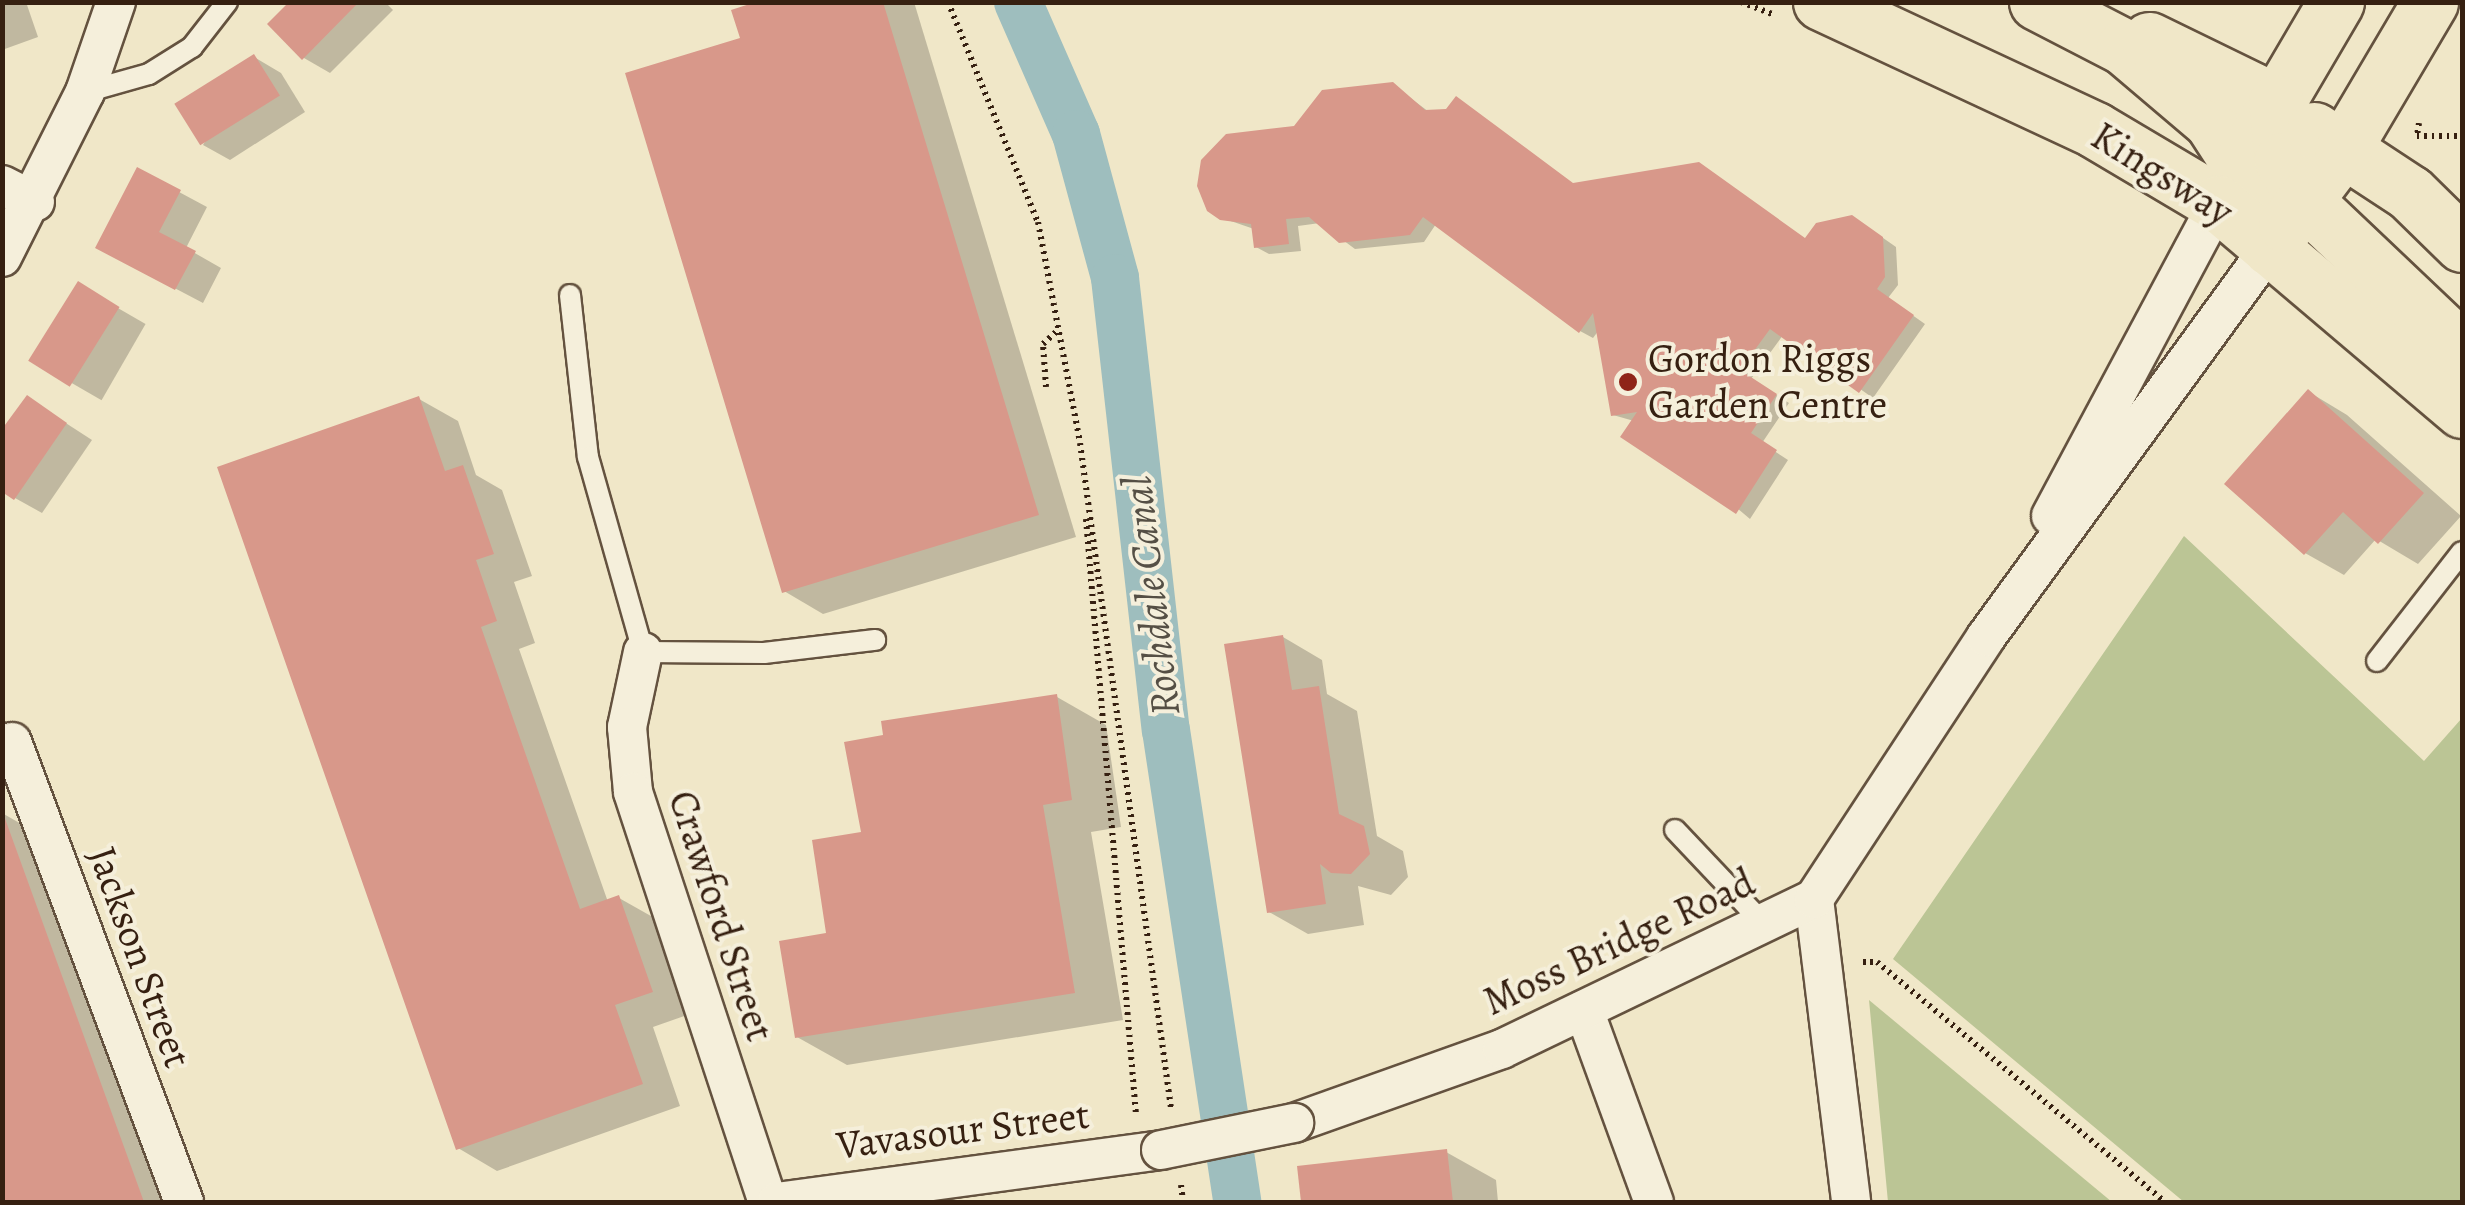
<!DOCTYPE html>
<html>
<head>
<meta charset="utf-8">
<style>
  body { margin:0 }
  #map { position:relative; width:2465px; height:1205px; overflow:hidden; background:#f0e7c8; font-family:Alegreya,serif }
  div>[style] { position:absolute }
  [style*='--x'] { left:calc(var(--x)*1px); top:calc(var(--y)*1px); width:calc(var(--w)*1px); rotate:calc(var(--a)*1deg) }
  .green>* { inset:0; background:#bbc595 }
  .shadow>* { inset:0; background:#0003; transform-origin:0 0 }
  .canal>* { height:48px; margin:-24px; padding:0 24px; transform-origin:24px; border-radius:24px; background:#9ebebe }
  .building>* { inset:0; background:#d8988a; transform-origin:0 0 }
  .path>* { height:6px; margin-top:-3px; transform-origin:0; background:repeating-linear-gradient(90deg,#362011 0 2.5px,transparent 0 7.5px) }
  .roads { filter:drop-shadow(2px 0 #64523f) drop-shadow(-2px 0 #64523f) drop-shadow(0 2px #64523f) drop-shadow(0 -2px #64523f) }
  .service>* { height:20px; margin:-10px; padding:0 10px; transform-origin:10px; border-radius:10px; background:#f5efdb }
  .minor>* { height:38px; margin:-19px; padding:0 19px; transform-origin:19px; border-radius:19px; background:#f5efdb }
  .primary>* { height:55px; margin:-27.5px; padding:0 27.5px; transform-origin:27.5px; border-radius:27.5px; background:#f0e7c8 }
  .trunk>* { height:55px; margin:-27.5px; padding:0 27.5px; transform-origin:27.5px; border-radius:27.5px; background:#f0e7c8 }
  .bridges { filter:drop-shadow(2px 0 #64523f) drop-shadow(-2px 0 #64523f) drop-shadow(0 2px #64523f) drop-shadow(0 -2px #64523f) }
  .minor-bridge>* { height:38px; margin:-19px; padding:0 19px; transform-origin:19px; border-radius:19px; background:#f5efdb }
  .dots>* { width:28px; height:28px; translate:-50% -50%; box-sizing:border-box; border:5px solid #f5efdb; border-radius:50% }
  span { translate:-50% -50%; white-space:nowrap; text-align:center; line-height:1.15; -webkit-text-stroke:8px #f5efdb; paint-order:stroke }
  .street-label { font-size:40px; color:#362011 }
  .poi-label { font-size:40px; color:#362011 }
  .left { translate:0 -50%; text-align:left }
  .water-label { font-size:42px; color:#554f45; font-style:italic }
  .frame { position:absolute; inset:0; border:5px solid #362011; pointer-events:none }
</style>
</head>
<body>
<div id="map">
  <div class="green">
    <i style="clip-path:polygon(2184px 536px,2424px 761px,2462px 718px,2462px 1202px,2184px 1202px,1893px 959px)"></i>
    <i style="clip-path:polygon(1869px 1000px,2112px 1202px,1888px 1202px)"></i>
  </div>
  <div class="shadow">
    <i style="clip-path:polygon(2px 2px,26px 2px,38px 37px,2px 50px)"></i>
    <i style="clip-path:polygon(293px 2px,385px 2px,393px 10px,330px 73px,304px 58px)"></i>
    <i style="clip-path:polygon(765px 2px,914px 2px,1076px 537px,823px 614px,784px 591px,743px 40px)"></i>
    <i style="clip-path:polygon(254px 57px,281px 73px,305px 112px,230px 160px,203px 145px)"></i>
    <i style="clip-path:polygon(1392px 84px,1429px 112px,1575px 185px,1807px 240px,1866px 226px,1896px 247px,1898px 285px,1888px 298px,1925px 324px,1873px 398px,1783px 335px,1751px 379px,1789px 403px,1762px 443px,1788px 460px,1750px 519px,1634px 421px,1613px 415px,1599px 330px,1593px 338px,1580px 331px,1436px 224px,1424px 242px,1355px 249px,1320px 223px,1298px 226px,1301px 251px,1269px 254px,1256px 247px,1254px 229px,1222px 218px,1295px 129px)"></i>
    <i style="clip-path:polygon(138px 170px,207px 207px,186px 248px,221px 268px,203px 303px,125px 262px)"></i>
    <i style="left:78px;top:285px;width:78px;height:88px;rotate:30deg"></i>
    <i style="clip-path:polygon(2309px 392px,2347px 415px,2461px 516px,2418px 564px,2376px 539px,2344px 575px,2305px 553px)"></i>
    <i style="clip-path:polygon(27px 398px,92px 440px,42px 513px,15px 498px)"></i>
    <i style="clip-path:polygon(419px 399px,458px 421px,476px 475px,502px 490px,532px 576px,514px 582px,535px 643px,519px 649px,608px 902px,619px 898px,658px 920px,690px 1014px,653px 1027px,680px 1106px,497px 1171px,458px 1148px)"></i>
    <i style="clip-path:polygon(1283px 637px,1322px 660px,1327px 694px,1357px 711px,1377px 836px,1403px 851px,1408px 877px,1391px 895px,1358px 886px,1364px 925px,1308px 934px,1269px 912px)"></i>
    <i style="clip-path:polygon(1057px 697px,1106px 725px,1121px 827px,1091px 832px,1123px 1020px,847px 1065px,797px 1037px,864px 834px,886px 737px)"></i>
    <i style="clip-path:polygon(2px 813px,51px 841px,182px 1202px,2px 1202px)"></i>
    <i style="clip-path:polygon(1446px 1152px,1496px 1180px,1498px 1202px,1303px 1202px,1299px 1169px)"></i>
  </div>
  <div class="canal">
    <i style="--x:1018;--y:2;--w:144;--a:66.3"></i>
    <i style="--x:1076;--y:134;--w:149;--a:74.8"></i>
    <i style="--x:1115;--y:278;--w:455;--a:83.6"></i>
    <i style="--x:1166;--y:730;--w:477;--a:81.4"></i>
  </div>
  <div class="building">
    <i style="clip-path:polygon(289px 2px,359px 2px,302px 60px,267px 24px)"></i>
    <i style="clip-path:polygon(756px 2px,883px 2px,1039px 515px,782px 593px,625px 73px,740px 38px,731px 10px)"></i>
    <i style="left:254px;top:54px;width:49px;height:94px;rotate:58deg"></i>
    <i style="clip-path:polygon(1393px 82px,1425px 110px,1446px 109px,1456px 96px,1573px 183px,1699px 162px,1805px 238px,1816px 223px,1852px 215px,1883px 237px,1885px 277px,1877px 289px,1914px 315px,1859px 393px,1770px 329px,1740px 370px,1777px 394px,1751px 433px,1777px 450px,1736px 514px,1620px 437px,1637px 412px,1611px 416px,1593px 313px,1579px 333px,1423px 217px,1410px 235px,1339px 243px,1309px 217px,1286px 219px,1289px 244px,1254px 248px,1251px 224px,1220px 220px,1207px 211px,1197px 186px,1201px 160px,1226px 134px,1294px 126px,1322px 90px)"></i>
    <i style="clip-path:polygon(137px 167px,181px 190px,159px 232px,196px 251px,175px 290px,95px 248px)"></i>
    <i style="left:78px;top:281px;width:49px;height:94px;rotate:32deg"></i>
    <i style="clip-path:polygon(2308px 389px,2424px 493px,2378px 544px,2343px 512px,2304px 555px,2224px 484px)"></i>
    <i style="clip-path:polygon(27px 395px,67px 423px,14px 500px,2px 492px,2px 429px)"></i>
    <i style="clip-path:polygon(419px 396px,445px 471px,463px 465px,494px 554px,476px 560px,497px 621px,481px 627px,580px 909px,619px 895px,653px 992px,615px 1005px,643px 1084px,456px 1150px,217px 467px)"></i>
    <i style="clip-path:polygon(1283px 635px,1292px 690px,1319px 686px,1339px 814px,1364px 826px,1370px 854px,1351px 874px,1331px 873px,1320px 864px,1326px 904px,1267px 913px,1224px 644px)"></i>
    <i style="clip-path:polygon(1057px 694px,1072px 800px,1043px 805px,1075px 993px,795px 1038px,779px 941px,826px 933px,812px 840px,861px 832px,844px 742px,883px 735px,881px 721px)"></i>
    <i style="clip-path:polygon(3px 813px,144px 1202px,2px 1202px)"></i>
    <i style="clip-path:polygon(1447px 1149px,1453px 1202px,1301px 1202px,1297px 1166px)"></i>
  </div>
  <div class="path">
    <i style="--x:948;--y:2;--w:238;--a:67.8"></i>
    <i style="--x:1038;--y:222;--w:225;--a:79.2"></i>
    <i style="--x:1080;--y:443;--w:671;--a:82.21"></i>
    <i style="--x:1741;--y:2;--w:33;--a:21"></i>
    <i style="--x:2419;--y:123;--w:13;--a:99"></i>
    <i style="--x:2417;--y:136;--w:45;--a:0"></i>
    <i style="--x:1046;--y:387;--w:43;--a:-94"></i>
    <i style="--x:1043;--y:344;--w:21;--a:-43"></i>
    <i style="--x:1086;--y:519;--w:597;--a:85.2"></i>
    <i style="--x:1863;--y:962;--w:14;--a:0"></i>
    <i style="--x:1877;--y:962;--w:375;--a:39.8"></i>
    <i style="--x:1181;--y:1185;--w:17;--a:83"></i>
  </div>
  <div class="roads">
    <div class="service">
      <i style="--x:85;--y:92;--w:66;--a:-15.7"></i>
      <i style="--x:149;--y:74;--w:51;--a:-32.1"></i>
      <i style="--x:192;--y:47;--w:57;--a:-52.1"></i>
      <i style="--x:570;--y:295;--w:163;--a:83.7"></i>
      <i style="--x:588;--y:457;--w:203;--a:74.2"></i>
      <i style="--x:643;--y:652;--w:121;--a:0.5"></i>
      <i style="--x:764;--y:653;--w:112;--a:-6.7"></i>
      <i style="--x:2377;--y:661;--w:138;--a:-52.1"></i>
      <i style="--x:1675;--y:830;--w:129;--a:46.6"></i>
    </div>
    <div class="minor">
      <i style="--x:2;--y:185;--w:37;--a:27"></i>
      <i style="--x:2;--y:257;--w:185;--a:-63.3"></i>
      <i style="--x:85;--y:92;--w:95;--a:-71"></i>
      <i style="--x:2051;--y:516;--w:355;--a:-61.9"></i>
      <i style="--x:643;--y:652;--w:77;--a:102"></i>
      <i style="--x:627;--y:727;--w:65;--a:84.7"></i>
      <i style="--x:633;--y:792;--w:432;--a:71.8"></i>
      <i style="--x:12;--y:742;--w:491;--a:69.5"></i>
      <i style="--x:1814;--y:899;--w:305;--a:83"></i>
      <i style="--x:1584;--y:1010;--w:204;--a:70"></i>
      <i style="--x:1294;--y:1123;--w:221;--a:-19.6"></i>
      <i style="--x:1502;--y:1049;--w:346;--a:-25.7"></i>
      <i style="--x:1814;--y:899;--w:313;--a:-56.7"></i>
      <i style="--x:1986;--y:637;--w:482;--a:-53.9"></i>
      <i style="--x:777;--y:1202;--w:388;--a:-7.7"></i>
    </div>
    <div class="primary">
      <i style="--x:1821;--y:2;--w:302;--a:25"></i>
      <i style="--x:2095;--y:130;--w:143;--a:30.7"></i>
      <i style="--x:2037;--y:2;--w:98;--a:27.3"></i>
      <i style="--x:2124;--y:47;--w:116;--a:40.4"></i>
      <i style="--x:2212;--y:122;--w:87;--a:57.2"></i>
      <i style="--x:2259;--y:195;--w:54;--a:78.3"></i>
      <i style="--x:2149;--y:40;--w:141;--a:26"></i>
    </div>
    <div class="trunk">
      <i style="--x:2336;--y:2;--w:233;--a:120.4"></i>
      <i style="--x:2218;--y:203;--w:320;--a:40.3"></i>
      <i style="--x:2276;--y:102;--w:58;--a:84.1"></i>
      <i style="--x:2282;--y:160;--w:46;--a:61.2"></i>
      <i style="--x:2304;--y:200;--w:218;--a:43.5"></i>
      <i style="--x:2314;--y:130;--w:115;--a:33.3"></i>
      <i style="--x:2410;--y:193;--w:73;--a:44.4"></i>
      <i style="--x:2286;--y:225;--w:93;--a:-52.9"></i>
      <i style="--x:2342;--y:151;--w:173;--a:-59.4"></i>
    </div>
  </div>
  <div class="bridges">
    <div class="minor-bridge">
      <i style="--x:1161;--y:1150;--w:136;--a:-11.5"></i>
    </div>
  </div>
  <div class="dots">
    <i style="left:1628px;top:382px;background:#8f2418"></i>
  </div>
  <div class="street-label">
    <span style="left:2162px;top:174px;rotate:32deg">Kingsway</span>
    <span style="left:721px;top:916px;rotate:72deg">Crawford Street</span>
    <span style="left:1619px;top:942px;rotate:-25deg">Moss Bridge Road</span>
    <span style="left:140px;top:957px;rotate:70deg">Jackson Street</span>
    <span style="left:963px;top:1130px;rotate:-7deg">Vavasour Street</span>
  </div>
  <div class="poi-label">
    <span class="left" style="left:1648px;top:382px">Gordon Riggs<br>Garden Centre</span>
  </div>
  <div class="water-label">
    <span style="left:1151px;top:596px;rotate:-97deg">Rochdale Canal</span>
  </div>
  <div class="frame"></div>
</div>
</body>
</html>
